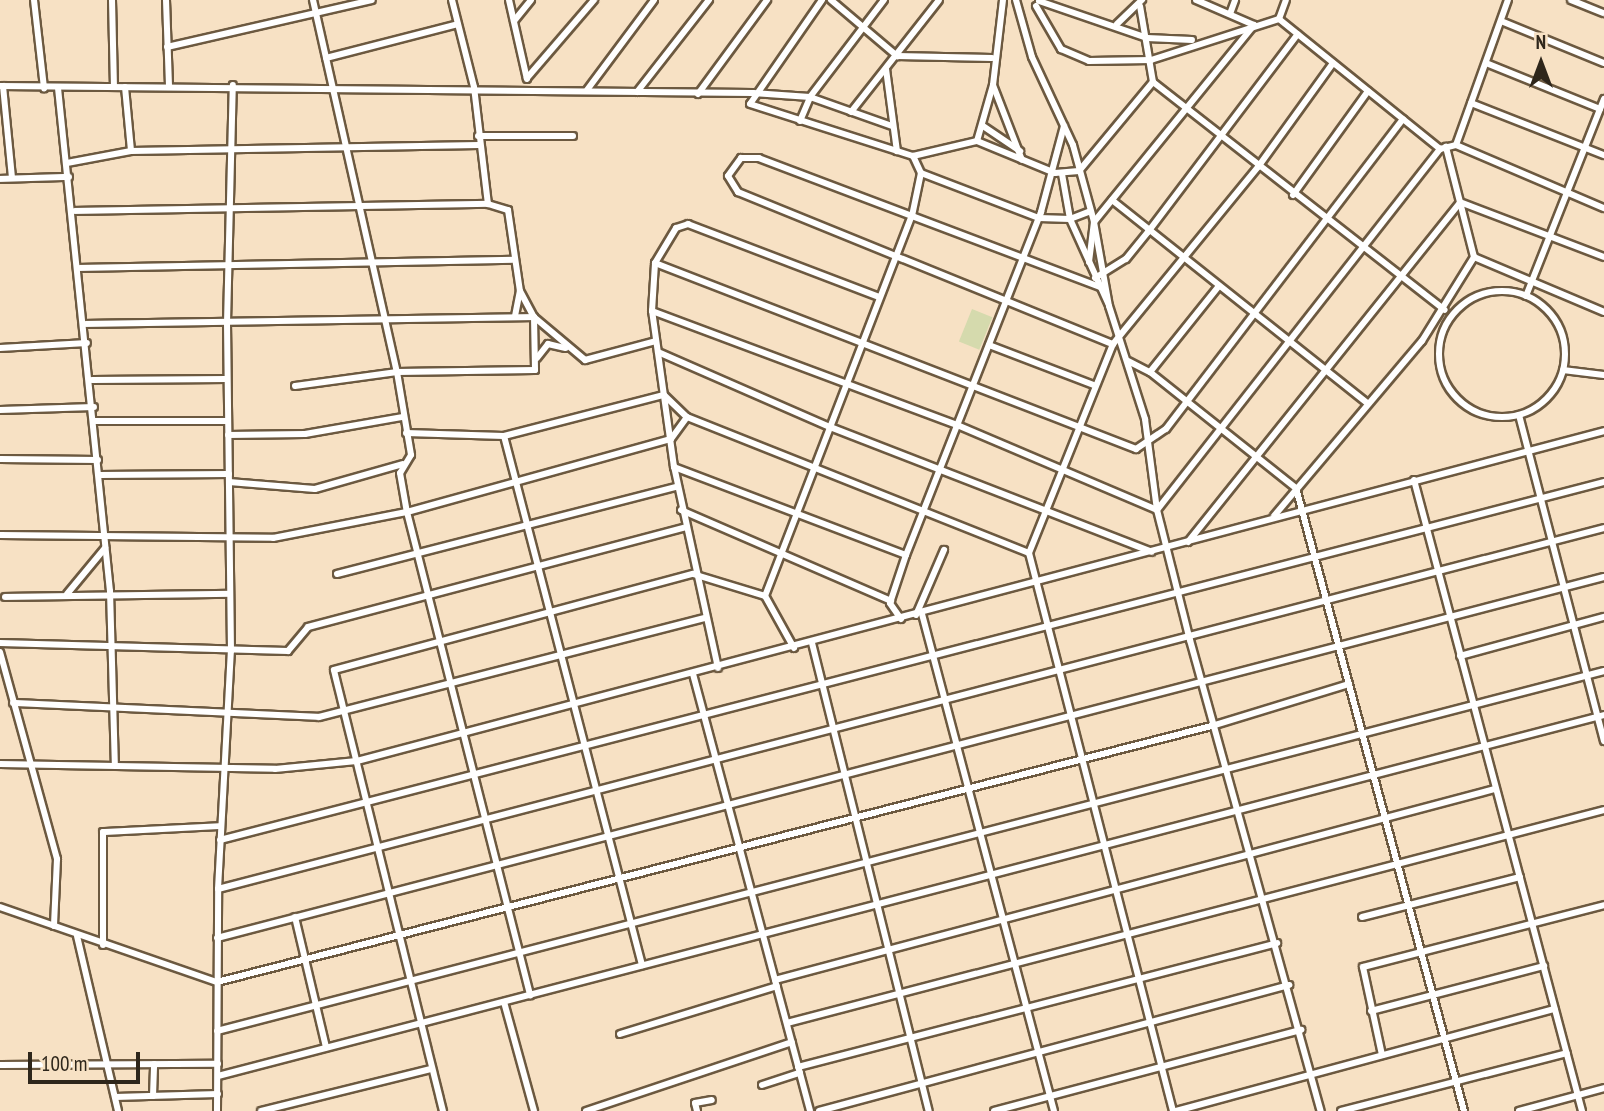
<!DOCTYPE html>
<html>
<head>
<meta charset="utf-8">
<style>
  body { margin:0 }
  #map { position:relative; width:1604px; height:1111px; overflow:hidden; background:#f7e1c4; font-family:"PT Sans Narrow",sans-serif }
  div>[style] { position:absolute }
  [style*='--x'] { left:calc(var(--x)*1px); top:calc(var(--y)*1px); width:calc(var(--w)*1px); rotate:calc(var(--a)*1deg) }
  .green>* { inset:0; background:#d5daad; transform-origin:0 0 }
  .roads { filter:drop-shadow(2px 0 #6c5940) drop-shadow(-2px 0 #6c5940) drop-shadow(0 2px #6c5940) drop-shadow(0 -2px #6c5940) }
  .minor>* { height:6px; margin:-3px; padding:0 3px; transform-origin:3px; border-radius:3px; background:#fff }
  .minor>.ring { margin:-3px; padding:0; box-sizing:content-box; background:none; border:6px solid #fff; border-radius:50% }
  span { translate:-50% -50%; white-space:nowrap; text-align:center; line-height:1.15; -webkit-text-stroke:7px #f7e1c4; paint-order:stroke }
  .north { position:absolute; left:1506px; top:28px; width:70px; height:70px; -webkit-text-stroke:5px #f7e1c4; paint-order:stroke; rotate:0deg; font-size:19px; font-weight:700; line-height:28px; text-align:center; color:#2e261b }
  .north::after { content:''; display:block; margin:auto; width:24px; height:32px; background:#2e261b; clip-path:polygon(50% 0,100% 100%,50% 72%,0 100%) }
  .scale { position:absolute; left:28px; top:1052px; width:112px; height:32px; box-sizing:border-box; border:4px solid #2e261b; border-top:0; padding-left:9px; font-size:21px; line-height:24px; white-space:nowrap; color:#2e261b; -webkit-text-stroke:5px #f7e1c4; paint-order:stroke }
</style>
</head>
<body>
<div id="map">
  <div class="green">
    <i style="left:972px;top:309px;width:22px;height:35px;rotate:22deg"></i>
  </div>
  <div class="roads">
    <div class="minor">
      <i style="--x:34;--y:0;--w:89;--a:83.5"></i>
      <i style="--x:112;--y:0;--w:87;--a:88.7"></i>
      <i style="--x:166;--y:0;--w:86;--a:88"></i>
      <i style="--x:313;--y:0;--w:381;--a:77.3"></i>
      <i style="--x:397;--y:372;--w:84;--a:80.4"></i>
      <i style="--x:411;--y:455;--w:21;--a:121"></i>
      <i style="--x:400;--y:473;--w:40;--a:80"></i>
      <i style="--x:407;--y:512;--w:499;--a:75.7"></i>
      <i style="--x:452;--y:0;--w:90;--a:75.8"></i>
      <i style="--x:474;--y:87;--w:118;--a:83.2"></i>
      <i style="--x:488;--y:204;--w:21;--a:17"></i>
      <i style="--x:508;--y:210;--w:82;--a:81.6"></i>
      <i style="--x:520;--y:291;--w:30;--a:62"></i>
      <i style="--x:534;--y:317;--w:67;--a:40.1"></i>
      <i style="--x:585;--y:360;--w:73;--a:-15"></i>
      <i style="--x:509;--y:0;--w:81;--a:77.2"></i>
      <i style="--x:822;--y:0;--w:126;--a:124.7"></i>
      <i style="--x:750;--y:104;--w:171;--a:17.7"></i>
      <i style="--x:831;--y:0;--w:87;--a:40.3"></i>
      <i style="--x:897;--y:56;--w:95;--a:1.2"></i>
      <i style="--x:1003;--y:0;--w:86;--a:96.7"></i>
      <i style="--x:993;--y:85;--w:80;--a:68.9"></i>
      <i style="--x:1016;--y:0;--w:59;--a:74.3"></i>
      <i style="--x:1032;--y:57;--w:97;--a:65"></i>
      <i style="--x:1073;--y:145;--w:80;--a:74.7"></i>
      <i style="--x:1094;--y:222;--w:85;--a:79.9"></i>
      <i style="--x:1109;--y:306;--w:119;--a:72.3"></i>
      <i style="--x:1145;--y:419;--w:92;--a:82.5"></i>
      <i style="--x:1157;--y:510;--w:134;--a:75.8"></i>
      <i style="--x:1190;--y:640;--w:489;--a:74.5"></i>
      <i style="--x:1571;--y:0;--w:35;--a:22"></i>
      <i style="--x:1039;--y:1;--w:114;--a:18.9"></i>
      <i style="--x:1147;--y:38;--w:45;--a:2.5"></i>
      <i style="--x:1036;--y:6;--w:50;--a:59.8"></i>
      <i style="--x:1061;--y:49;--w:30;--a:23"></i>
      <i style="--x:1089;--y:61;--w:62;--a:-0.9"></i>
      <i style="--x:1151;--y:60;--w:134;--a:-17.8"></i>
      <i style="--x:1230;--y:14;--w:15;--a:-70"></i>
      <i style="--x:1279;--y:19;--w:207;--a:38.9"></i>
      <i style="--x:1440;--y:149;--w:16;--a:-14"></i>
      <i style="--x:1456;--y:145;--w:154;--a:-70.3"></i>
      <i style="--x:1279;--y:19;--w:20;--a:-70"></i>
      <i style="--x:514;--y:21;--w:27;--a:-51"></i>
      <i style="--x:1501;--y:21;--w:111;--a:22.2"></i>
      <i style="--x:1117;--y:24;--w:35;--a:-44"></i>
      <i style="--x:167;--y:47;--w:210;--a:-12.9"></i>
      <i style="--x:326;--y:58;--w:136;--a:-14.4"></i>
      <i style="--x:1486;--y:63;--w:123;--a:22"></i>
      <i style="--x:886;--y:69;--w:83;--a:82.4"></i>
      <i style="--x:527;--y:78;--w:103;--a:-49.3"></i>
      <i style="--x:1153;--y:82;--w:370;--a:38"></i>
      <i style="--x:0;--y:86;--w:753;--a:0.53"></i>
      <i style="--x:753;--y:93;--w:57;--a:4"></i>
      <i style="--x:810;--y:97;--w:87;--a:19.5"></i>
      <i style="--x:3;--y:86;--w:92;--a:84.4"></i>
      <i style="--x:125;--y:87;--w:64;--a:84.6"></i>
      <i style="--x:58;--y:88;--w:506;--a:84.1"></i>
      <i style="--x:110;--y:591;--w:174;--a:88.4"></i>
      <i style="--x:587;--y:90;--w:112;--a:-53.3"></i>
      <i style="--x:637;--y:92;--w:117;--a:-52"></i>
      <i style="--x:698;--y:94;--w:117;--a:-53.7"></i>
      <i style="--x:1471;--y:103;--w:143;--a:21.4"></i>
      <i style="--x:851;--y:112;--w:142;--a:-51.8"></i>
      <i style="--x:800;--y:121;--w:26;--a:-67"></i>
      <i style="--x:810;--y:97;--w:122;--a:-52.7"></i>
      <i style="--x:983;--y:126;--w:45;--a:34"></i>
      <i style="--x:478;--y:136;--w:95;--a:0"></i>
      <i style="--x:977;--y:141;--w:58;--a:-74.1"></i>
      <i style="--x:1456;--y:145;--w:161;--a:23.1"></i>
      <i style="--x:67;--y:163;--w:65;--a:-10.6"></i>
      <i style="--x:131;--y:151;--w:348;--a:-1"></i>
      <i style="--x:921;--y:173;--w:126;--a:20.9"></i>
      <i style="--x:1039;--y:218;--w:31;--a:2"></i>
      <i style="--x:1070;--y:219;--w:22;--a:-21"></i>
      <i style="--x:1062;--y:174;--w:46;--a:79.9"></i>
      <i style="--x:1070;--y:219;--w:92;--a:65.7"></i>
      <i style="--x:0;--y:179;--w:69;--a:-1.7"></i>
      <i style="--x:1293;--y:195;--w:128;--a:-54.2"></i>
      <i style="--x:1112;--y:200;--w:325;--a:38.5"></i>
      <i style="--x:75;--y:211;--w:413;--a:-1"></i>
      <i style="--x:1474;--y:257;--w:141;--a:22.9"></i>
      <i style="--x:1089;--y:262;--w:40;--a:-82.9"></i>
      <i style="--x:1094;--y:222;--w:254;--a:-50.9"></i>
      <i style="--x:1254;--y:25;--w:63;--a:-156.7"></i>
      <i style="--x:655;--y:263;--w:516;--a:21.14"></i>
      <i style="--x:1136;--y:449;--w:36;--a:-34"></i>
      <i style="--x:1166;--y:429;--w:390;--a:-52.6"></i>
      <i style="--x:80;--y:268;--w:432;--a:-1.1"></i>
      <i style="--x:1095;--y:278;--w:36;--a:-32"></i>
      <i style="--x:1126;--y:259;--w:35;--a:-51"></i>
      <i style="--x:1148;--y:232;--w:248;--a:-52.9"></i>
      <i style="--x:1100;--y:287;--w:365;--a:-159.3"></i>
      <i style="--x:759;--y:158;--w:18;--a:180"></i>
      <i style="--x:741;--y:158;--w:22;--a:126"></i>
      <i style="--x:728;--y:176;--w:19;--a:58"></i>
      <i style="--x:738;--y:192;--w:405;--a:22.1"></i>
      <i style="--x:1113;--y:344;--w:229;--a:-50.7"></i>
      <i style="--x:1258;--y:167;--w:128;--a:-54.2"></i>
      <i class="ring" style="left:1439px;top:291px;width:120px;height:120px"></i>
      <i style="--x:1526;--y:296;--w:212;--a:-68.4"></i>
      <i style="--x:652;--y:311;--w:326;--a:20.5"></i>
      <i style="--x:957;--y:425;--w:217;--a:23"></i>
      <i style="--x:1157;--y:510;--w:459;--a:-51.9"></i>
      <i style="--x:515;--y:316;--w:25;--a:-79"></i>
      <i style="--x:86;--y:324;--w:448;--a:-0.9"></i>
      <i style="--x:534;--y:317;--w:53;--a:88.9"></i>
      <i style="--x:989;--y:345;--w:112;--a:20.9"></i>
      <i style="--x:0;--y:348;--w:87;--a:-3.3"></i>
      <i style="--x:658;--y:352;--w:188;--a:23.6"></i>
      <i style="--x:830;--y:427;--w:345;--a:21.2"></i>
      <i style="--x:537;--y:358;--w:18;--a:-52"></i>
      <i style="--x:548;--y:344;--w:18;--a:13"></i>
      <i style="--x:1128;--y:361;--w:25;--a:27"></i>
      <i style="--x:1150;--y:372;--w:110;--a:-51.3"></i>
      <i style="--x:1563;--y:370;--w:41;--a:7"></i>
      <i style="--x:1150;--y:372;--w:186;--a:38.5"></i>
      <i style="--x:1296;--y:488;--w:645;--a:74.91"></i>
      <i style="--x:92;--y:380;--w:135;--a:-0.4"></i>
      <i style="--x:295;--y:386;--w:103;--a:-7.8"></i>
      <i style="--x:397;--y:372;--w:138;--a:-0.8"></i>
      <i style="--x:0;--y:410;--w:94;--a:-1.8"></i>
      <i style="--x:1519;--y:415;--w:337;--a:75.4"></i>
      <i style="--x:95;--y:421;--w:133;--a:0"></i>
      <i style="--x:406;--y:433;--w:98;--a:1.8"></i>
      <i style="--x:504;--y:436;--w:547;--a:75.38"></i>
      <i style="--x:228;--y:435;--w:77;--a:-0.7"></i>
      <i style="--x:305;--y:434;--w:98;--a:-9.9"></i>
      <i style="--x:504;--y:436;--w:165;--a:-14.4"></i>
      <i style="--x:664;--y:395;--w:32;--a:44"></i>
      <i style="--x:687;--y:417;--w:368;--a:21.7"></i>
      <i style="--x:1029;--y:553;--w:576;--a:75.53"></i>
      <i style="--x:0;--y:459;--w:98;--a:0.6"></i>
      <i style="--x:674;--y:467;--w:248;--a:20.8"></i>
      <i style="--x:99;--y:475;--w:130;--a:-0.4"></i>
      <i style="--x:1414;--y:480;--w:653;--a:75.09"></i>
      <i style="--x:229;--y:482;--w:86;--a:4.7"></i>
      <i style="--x:315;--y:489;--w:91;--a:-15.9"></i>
      <i style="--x:681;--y:510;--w:229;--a:23.4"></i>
      <i style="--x:1274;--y:516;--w:229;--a:-49.8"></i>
      <i style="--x:1422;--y:341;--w:99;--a:-58.2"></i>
      <i style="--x:1474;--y:257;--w:114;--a:-104.3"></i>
      <i style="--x:0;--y:535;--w:273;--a:0.6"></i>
      <i style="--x:273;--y:538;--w:136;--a:-11"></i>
      <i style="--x:407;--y:512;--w:274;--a:-15.5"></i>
      <i style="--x:671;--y:439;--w:27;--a:-54"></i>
      <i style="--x:1188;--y:542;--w:435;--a:-51.3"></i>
      <i style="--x:1460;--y:202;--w:154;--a:20.9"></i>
      <i style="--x:1029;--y:553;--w:225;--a:-68.1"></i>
      <i style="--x:337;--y:574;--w:351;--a:-14.4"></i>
      <i style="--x:67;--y:594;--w:60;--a:-50.4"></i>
      <i style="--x:5;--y:597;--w:225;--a:-0.8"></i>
      <i style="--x:922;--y:614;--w:514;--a:75.13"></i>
      <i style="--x:916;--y:615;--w:71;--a:-66.7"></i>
      <i style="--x:901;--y:619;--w:19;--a:-125"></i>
      <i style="--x:890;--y:603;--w:51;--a:-71.6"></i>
      <i style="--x:906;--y:555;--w:369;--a:-68.5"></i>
      <i style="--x:1041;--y:212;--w:89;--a:-75"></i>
      <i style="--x:0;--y:643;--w:288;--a:1.6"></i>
      <i style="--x:288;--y:651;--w:31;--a:-50"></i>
      <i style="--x:308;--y:627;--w:389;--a:-14.8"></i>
      <i style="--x:812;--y:643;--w:482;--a:76"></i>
      <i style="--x:794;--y:648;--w:60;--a:-119.1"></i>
      <i style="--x:765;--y:596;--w:407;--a:-68.9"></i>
      <i style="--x:912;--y:216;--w:44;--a:-78.2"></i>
      <i style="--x:921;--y:173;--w:19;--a:-115"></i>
      <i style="--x:913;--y:156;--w:66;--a:-13.2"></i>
      <i style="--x:977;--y:141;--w:84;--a:22.3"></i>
      <i style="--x:1055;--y:173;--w:24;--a:-5"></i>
      <i style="--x:1079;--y:171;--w:116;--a:-50.3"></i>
      <i style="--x:1153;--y:82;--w:77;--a:-99.7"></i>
      <i style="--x:0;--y:652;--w:215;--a:74.6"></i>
      <i style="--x:57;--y:859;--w:67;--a:92.6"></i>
      <i style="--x:1460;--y:656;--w:149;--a:-15.2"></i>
      <i style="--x:718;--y:668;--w:206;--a:-102.3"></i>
      <i style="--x:674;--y:467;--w:158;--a:-98"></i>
      <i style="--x:652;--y:311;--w:48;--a:-86.4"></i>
      <i style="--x:655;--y:263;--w:41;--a:-59"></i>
      <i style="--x:676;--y:228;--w:13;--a:-18"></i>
      <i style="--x:688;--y:224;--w:204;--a:20.9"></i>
      <i style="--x:693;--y:674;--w:452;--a:75"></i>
      <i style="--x:13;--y:703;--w:306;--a:2.6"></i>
      <i style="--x:319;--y:717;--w:398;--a:-14.4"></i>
      <i style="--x:0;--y:764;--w:275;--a:1"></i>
      <i style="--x:275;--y:769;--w:82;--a:-5.6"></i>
      <i style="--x:357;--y:761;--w:1290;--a:-14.82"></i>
      <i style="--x:220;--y:840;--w:1430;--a:-14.5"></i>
      <i style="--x:218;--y:889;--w:1432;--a:-14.6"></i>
      <i style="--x:0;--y:907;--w:230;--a:19.1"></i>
      <i style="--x:217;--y:982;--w:1031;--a:-14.44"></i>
      <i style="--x:1215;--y:725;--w:140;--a:-17"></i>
      <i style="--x:295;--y:917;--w:134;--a:76.6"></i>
      <i style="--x:1362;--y:917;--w:163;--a:-14.2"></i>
      <i style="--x:77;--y:936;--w:180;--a:76.8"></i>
      <i style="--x:217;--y:938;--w:1433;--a:-14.59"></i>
      <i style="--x:103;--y:945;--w:113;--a:-90"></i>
      <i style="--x:103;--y:832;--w:118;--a:-2.9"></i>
      <i style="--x:775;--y:980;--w:745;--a:-14.86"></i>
      <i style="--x:504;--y:1002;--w:113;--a:74.6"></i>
      <i style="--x:1371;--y:1011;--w:179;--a:-14.6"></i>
      <i style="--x:787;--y:1023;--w:844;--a:-14.61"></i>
      <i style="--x:217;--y:1031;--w:1433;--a:-14.55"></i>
      <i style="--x:620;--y:1034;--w:164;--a:-17"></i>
      <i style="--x:1382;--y:1055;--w:90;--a:-102.2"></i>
      <i style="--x:1363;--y:967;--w:249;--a:-14.4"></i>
      <i style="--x:0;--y:1065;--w:218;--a:-0.3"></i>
      <i style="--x:798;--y:1067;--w:495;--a:-14.5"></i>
      <i style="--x:218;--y:1076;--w:1432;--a:-14.6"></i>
      <i style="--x:762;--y:1085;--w:40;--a:-18"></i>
      <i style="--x:153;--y:1096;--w:32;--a:-88"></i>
      <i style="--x:115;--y:1097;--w:103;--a:-1.7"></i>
      <i style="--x:217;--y:1111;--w:222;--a:-89.7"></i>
      <i style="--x:218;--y:889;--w:238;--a:-86.9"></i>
      <i style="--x:231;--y:651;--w:328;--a:-90.7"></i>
      <i style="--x:227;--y:323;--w:238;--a:-88.6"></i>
      <i style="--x:261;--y:1111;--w:175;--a:-13.9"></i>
      <i style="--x:443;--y:1111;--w:454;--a:-103.9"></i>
      <i style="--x:334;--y:670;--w:372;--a:-15"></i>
      <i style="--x:693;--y:574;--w:75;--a:17"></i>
      <i style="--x:586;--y:1111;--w:217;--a:-18.5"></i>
      <i style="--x:697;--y:1111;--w:8;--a:-104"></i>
      <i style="--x:695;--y:1103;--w:17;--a:-10"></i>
      <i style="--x:819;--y:1111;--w:487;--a:-15"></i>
      <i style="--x:994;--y:1111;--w:318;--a:-14.8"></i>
      <i style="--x:1176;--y:1111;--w:392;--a:-15.1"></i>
      <i style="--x:1341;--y:1111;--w:233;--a:-14.4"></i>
      <i style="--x:1519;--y:1111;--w:88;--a:-15.1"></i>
    </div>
  </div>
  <div class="north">N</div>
  <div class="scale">100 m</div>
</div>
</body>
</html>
